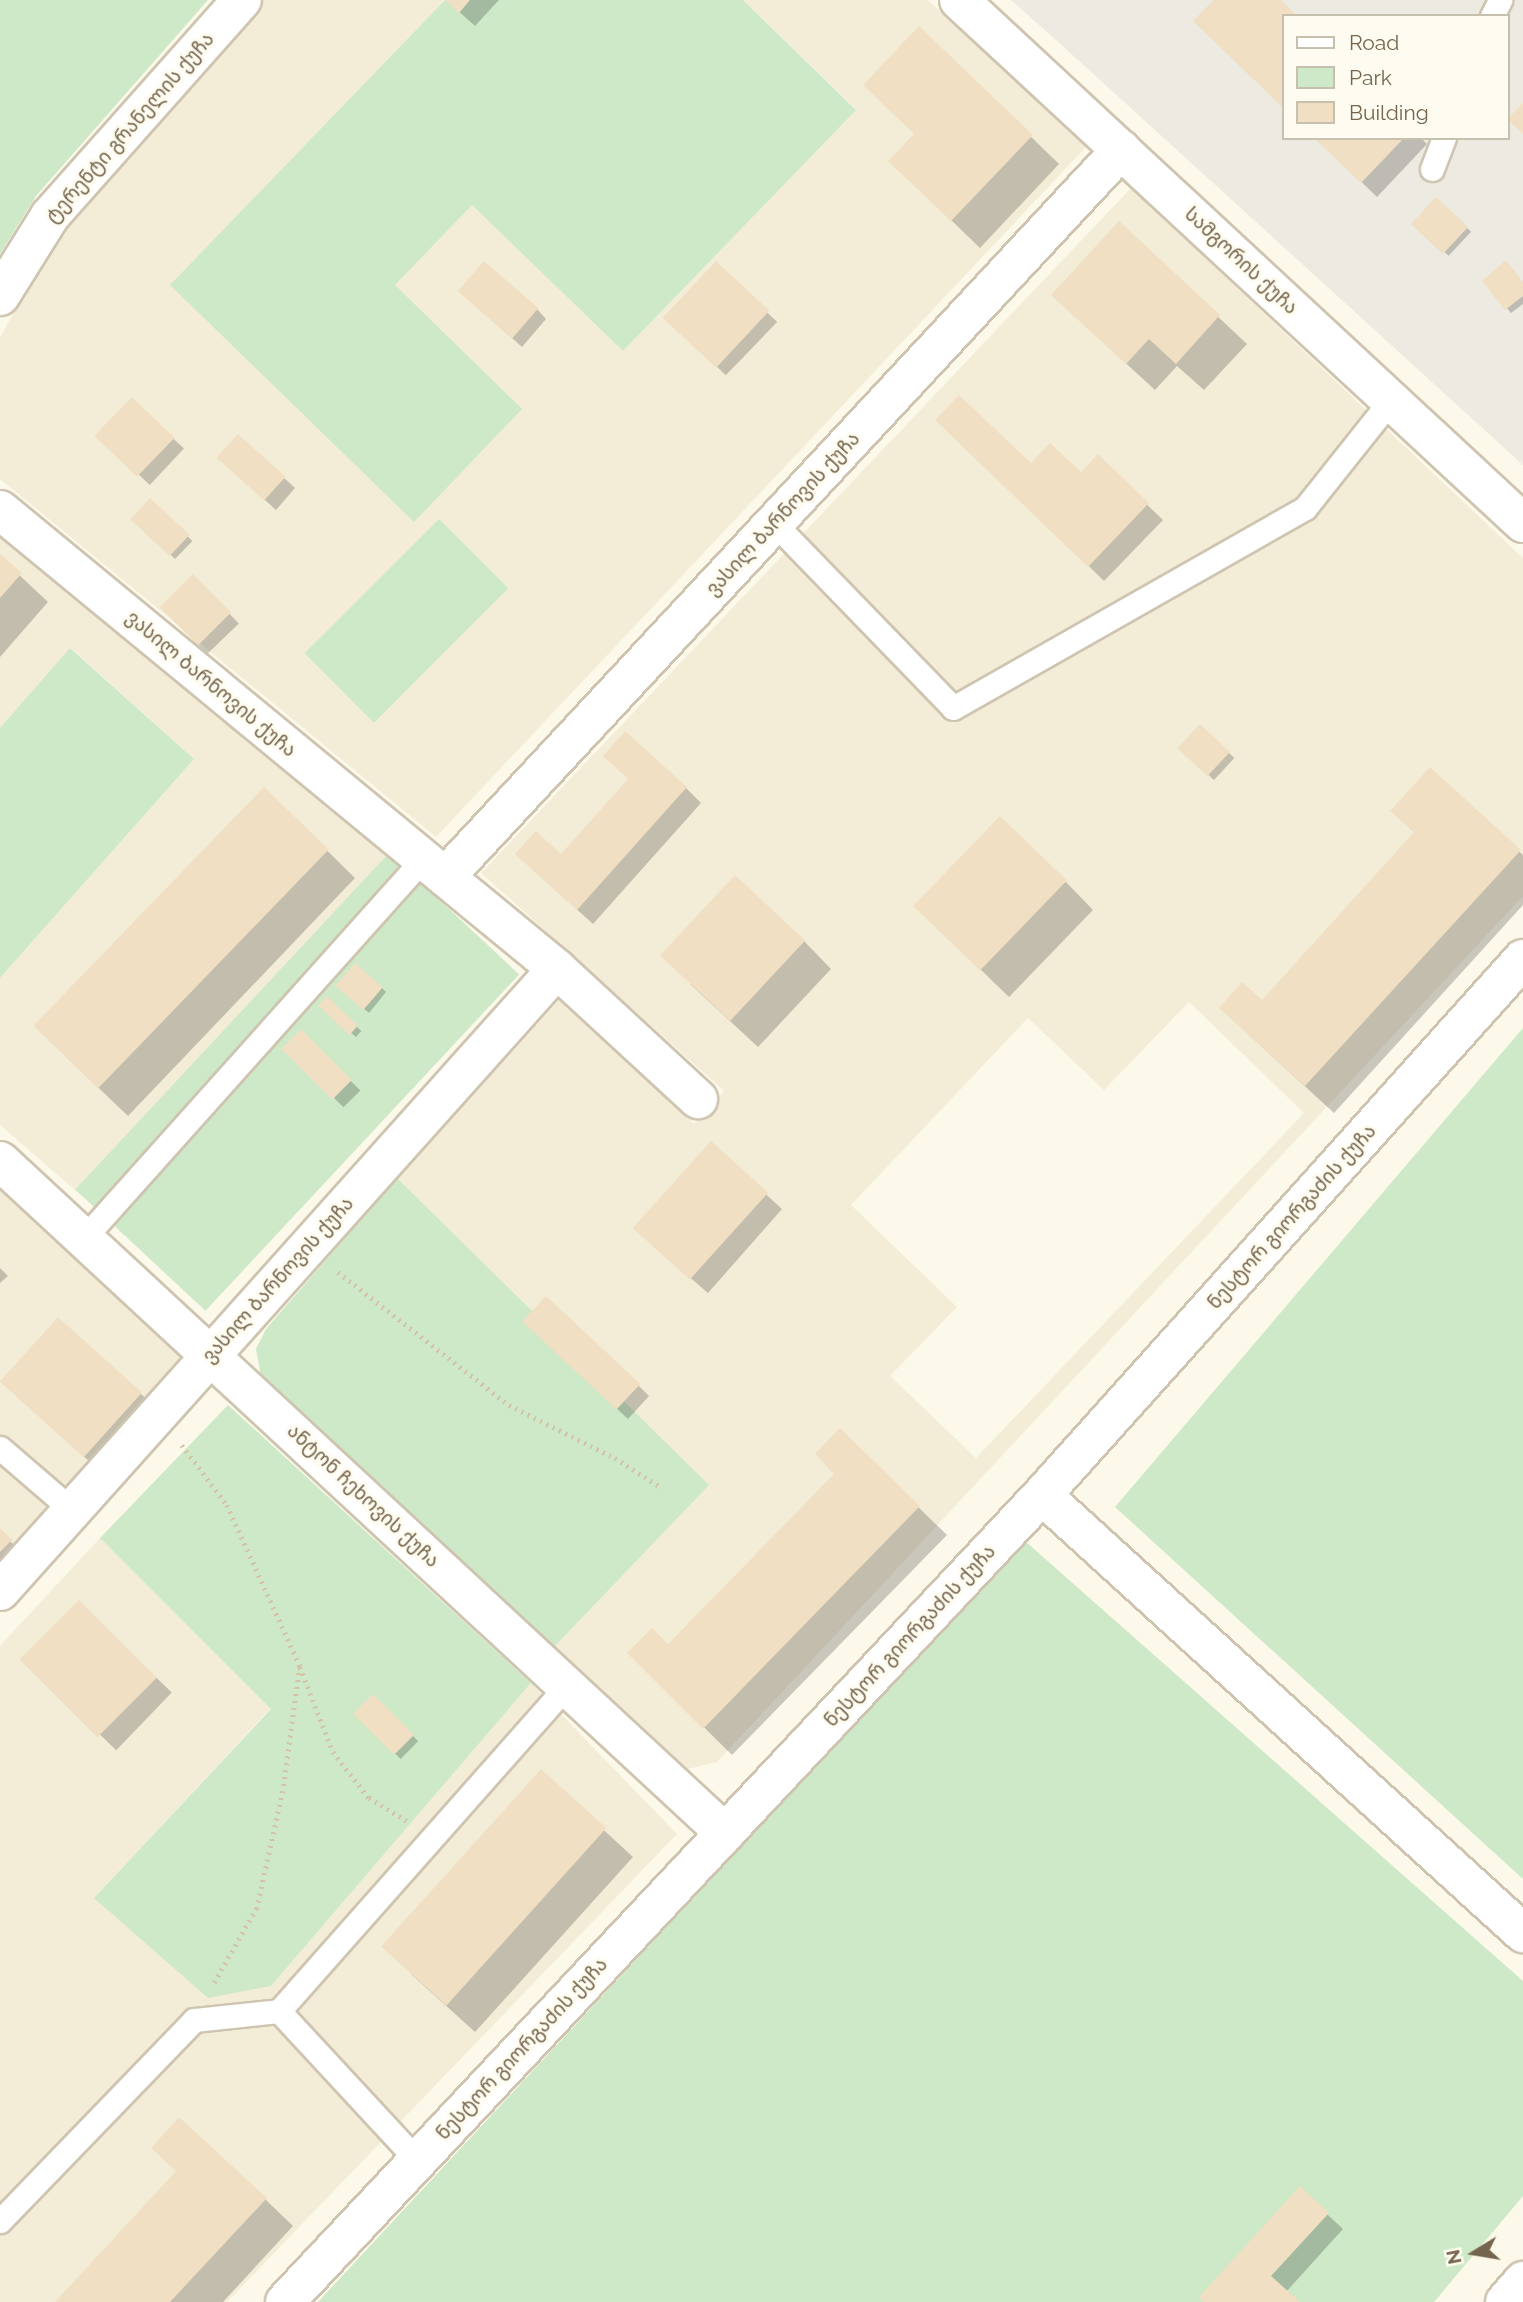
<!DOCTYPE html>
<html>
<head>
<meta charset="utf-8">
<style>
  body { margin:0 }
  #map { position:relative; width:1523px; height:2302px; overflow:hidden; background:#fcf9ea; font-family:Raleway,"Noto Sans Georgian",sans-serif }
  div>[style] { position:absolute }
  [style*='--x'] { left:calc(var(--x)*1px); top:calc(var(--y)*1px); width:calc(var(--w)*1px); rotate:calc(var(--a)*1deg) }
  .residential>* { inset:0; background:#f3edd8 }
  .industrial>* { inset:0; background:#edeae2 }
  .green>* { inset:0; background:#cee9c8; transform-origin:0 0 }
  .shadow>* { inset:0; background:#0003; transform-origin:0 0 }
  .building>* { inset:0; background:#f0dfc2; transform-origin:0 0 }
  .path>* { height:4.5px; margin-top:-2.25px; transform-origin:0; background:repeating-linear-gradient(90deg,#d5c3a5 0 2px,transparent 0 7px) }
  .roads { filter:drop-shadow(2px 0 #cec4b0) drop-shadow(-2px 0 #cec4b0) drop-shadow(0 2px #cec4b0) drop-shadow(0 -2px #cec4b0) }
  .service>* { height:23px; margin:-11.5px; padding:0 11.5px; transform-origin:11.5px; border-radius:11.5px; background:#fff }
  .minor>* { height:38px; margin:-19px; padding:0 19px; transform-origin:19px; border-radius:19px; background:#fff }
  .secondary>* { height:38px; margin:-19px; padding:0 19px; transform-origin:19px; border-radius:19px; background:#fff }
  span { translate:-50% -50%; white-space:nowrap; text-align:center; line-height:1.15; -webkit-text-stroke:6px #fefcf0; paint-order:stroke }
  .street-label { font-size:19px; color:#76654e }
  .legend { position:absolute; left:1282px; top:14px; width:228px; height:126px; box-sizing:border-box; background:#fefcf0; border:2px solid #c8c0af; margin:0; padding:9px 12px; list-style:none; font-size:21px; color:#76654e }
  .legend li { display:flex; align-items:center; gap:14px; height:35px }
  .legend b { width:35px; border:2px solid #c8c0af }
  .north { position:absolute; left:1439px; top:2218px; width:70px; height:70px; -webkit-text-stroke:5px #fefcf0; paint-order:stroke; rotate:259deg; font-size:19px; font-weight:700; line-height:28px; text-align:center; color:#76654e }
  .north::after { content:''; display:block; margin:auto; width:24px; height:32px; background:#76654e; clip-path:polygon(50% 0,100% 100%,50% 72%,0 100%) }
</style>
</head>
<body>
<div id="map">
  <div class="residential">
    <i style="clip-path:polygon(263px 0,445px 0,171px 285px,394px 285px,472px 204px,623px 351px,856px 109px,743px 0,928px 0,1086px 147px,436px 837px,0 479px,0 338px,62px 222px)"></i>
    <i style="clip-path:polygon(evenodd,1131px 188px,1523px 558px,1523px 896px,717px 1762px,684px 1770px,554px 1647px,708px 1485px,397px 1178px,561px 998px,694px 1124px,724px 1091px,481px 873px,1131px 188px,1189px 1002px,1304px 1113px,976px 1458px,890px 1376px,957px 1307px,851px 1205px,1028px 1018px,1104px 1090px,1189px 1002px)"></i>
    <i style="clip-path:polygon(0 535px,389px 853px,84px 1198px,0 1125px,0 978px,194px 759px,71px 648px,0 728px)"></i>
    <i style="clip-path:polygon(0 1190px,186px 1356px,0 1565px)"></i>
    <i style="clip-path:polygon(100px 1538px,271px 1708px,95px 1897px,271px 1986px,531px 1683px,677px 1834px,227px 2302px,0 2302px,0 1646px)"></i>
  </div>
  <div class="industrial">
    <i style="clip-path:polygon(evenodd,1011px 0,1523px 0,1523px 465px,1056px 40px,1011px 0,1283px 16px,1507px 16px,1507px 138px,1283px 138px,1283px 16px)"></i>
  </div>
  <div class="green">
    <i style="clip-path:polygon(0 0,208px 0,36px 196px,0 254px)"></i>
    <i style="clip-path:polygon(445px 0,743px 0,856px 110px,623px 351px,472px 205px,395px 285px,522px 409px,414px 522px,170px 285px)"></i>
    <i style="left:439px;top:519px;width:98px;height:190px;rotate:45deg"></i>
    <i style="clip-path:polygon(70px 648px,194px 759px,0 978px,0 728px)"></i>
    <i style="left:389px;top:853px;width:178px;height:460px;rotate:43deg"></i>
    <i style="clip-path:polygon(1523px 1028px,1523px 1879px,1115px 1507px)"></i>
    <i style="clip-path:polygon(397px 1178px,709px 1485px,554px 1647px,261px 1377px,256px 1349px,266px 1329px)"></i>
    <i style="clip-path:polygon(228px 1405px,531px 1683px,271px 1986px,208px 1998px,94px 1898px,271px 1709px,100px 1538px)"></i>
    <i style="clip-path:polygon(1025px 1541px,1523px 1981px,1523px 2196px,1434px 2302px,318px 2302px)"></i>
  </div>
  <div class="shadow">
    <i style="clip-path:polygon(446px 0,499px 0,475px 26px)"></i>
    <i style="clip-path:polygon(920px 29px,1059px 164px,980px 248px,919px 189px)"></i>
    <i style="clip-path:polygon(1316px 138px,1421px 138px,1427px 144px,1377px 197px)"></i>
    <i style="left:1436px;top:199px;width:48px;height:33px;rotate:43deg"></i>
    <i style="clip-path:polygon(1119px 224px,1247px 344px,1204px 390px,1177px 366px,1155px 390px,1081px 322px)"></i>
    <i style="left:716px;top:263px;width:85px;height:74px;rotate:44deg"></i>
    <i style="clip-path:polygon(1484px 281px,1523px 283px,1523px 304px,1511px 313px)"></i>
    <i style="clip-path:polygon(470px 301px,537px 309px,546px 319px,522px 347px)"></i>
    <i style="left:132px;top:400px;width:71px;height:50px;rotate:43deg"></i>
    <i style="clip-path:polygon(238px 436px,295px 488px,276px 510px,229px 468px)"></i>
    <i style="clip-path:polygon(1098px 457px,1163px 520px,1104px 581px,1019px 498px,1031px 466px,1081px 475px)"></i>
    <i style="left:150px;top:500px;width:59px;height:25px;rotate:44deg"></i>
    <i style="clip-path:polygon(0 557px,48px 602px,0 657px)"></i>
    <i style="left:193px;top:576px;width:66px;height:44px;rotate:46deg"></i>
    <i style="left:1200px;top:726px;width:47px;height:30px;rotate:43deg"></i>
    <i style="clip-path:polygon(1430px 769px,1523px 855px,1523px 905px,1334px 1113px,1249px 1035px,1262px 1002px,1415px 833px,1392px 810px)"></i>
    <i style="clip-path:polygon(686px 788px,701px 803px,593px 924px,532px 869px)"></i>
    <i style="clip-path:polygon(264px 789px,355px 878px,128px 1116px,64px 1055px)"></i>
    <i style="clip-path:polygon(1066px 882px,1093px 910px,1009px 997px,944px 934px)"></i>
    <i style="clip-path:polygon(804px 941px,831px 969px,758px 1047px,690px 984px)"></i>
    <i style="clip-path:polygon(382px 988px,386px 992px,369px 1013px,342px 990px)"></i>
    <i style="left:327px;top:999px;width:47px;height:8px;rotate:43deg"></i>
    <i style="left:301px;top:1031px;width:84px;height:24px;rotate:45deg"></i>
    <i style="clip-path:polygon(711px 1144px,782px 1209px,708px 1293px,651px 1244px)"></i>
    <i style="clip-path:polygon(0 1268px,8px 1276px,0 1283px)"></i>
    <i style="clip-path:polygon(534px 1332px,639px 1386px,649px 1396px,628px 1419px)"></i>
    <i style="clip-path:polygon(140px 1393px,156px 1408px,100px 1471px,18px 1397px)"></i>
    <i style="clip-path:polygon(840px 1431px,947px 1535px,732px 1755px,629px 1653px,668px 1646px,837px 1474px)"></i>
    <i style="clip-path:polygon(0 1531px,26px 1557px,0 1582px)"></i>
    <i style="left:79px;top:1603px;width:129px;height:80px;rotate:44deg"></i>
    <i style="left:373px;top:1696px;width:64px;height:25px;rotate:45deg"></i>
    <i style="clip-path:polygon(541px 1772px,633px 1857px,475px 2032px,411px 1974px)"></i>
    <i style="clip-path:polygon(1300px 2189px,1343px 2229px,1286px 2292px,1297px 2302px,1206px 2302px)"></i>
    <i style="clip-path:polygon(265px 2199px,293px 2226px,223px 2302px,57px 2302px)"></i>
  </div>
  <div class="building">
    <i style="clip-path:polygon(445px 0,470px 0,459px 13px)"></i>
    <i style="clip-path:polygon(1214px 0,1281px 0,1297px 16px,1283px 16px,1283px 108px,1193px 21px)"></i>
    <i style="clip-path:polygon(919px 26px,1033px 135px,951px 221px,888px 161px,914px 134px,863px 85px)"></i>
    <i style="clip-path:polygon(1523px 103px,1523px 134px,1507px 119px)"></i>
    <i style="clip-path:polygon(1314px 138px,1404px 138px,1361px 183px)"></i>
    <i style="left:1436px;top:197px;width:44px;height:37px;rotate:43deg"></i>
    <i style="clip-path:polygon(1119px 221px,1220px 315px,1176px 364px,1149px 339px,1126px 364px,1051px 295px)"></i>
    <i style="clip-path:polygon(1506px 260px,1523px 282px,1523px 296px,1505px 310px,1482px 281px)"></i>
    <i style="left:484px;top:261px;width:72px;height:40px;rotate:41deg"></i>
    <i style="left:716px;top:261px;width:73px;height:78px;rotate:43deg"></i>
    <i style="clip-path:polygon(959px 395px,1031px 463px,1050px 443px,1081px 472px,1098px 454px,1149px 503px,1088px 567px,935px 420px)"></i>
    <i style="left:132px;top:397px;width:59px;height:54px;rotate:44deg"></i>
    <i style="left:238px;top:434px;width:64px;height:32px;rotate:42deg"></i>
    <i style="left:150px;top:498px;width:54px;height:29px;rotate:43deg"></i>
    <i style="clip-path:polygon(0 554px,22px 573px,0 598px)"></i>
    <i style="left:193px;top:574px;width:54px;height:47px;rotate:45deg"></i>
    <i style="left:1200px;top:724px;width:41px;height:33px;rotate:43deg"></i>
    <i style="clip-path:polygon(625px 731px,687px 787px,577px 910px,515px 854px,536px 831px,561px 854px,628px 779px,603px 756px)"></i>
    <i style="clip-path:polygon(1430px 767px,1521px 850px,1305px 1086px,1219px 1008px,1242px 982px,1262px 1000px,1414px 832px,1390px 811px)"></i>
    <i style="left:264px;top:787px;width:90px;height:332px;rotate:44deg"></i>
    <i style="left:1000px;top:816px;width:93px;height:125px;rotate:44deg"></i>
    <i style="left:735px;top:875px;width:96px;height:110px;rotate:43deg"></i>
    <i style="left:355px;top:963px;width:37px;height:30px;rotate:41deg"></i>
    <i style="left:327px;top:996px;width:43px;height:13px;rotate:44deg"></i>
    <i style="left:301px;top:1029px;width:72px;height:28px;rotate:45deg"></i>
    <i style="left:711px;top:1141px;width:77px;height:117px;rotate:42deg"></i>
    <i style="left:546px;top:1296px;width:129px;height:35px;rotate:43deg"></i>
    <i style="left:58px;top:1317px;width:113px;height:87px;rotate:42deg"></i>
    <i style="clip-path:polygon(840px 1428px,920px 1506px,703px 1729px,627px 1653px,652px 1628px,668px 1644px,834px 1474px,815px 1454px)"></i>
    <i style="clip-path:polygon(0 1528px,12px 1540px,0 1552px)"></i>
    <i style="left:79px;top:1600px;width:110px;height:84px;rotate:45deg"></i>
    <i style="left:373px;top:1694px;width:58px;height:28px;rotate:45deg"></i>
    <i style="left:541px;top:1769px;width:88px;height:239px;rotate:42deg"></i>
    <i style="clip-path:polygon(179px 2117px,267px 2198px,170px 2302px,55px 2302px,176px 2171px,151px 2148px)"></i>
    <i style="clip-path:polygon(1300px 2186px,1329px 2213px,1271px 2276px,1300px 2302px,1204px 2302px,1199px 2297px)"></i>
  </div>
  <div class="path">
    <i style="--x:338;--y:1272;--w:217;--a:37.9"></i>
    <i style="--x:509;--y:1405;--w:119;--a:26.6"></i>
    <i style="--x:615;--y:1458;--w:56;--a:32.6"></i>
    <i style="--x:182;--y:1445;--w:75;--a:53.1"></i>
    <i style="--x:227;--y:1505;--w:177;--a:65.6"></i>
    <i style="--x:300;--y:1666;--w:126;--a:97.7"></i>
    <i style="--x:283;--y:1791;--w:120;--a:102.5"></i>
    <i style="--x:257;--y:1908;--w:89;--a:119.7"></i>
    <i style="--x:300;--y:1667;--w:91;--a:68.8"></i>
    <i style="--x:333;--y:1752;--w:58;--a:52"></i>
    <i style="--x:369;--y:1798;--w:44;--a:31.2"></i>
  </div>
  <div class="roads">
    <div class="service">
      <i style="--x:1492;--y:16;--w:18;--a:-63"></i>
      <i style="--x:1432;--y:169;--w:33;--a:-69"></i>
      <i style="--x:774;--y:523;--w:257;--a:45.9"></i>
      <i style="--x:953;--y:708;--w:405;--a:-29.6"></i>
      <i style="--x:1305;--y:508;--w:138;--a:-51.5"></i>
      <i style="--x:84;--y:1238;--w:508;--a:-48.19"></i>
      <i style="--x:0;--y:1448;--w:95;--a:40.7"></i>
      <i style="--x:279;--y:2011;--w:205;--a:47.2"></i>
      <i style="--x:0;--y:2221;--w:279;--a:-46"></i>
      <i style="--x:194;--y:2020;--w:85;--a:-6"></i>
      <i style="--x:279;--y:2011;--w:434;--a:-48.5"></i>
    </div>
    <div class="minor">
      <i style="--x:959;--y:0;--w:769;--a:42.84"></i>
      <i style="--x:0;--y:296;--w:94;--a:-58"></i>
      <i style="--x:50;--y:216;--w:289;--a:-48.4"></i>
      <i style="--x:0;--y:510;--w:722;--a:39.49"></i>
      <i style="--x:557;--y:969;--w:192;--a:42.7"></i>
      <i style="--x:445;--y:877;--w:993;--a:-47.08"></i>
      <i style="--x:0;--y:1161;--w:989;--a:42.83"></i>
      <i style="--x:1042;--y:1495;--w:651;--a:42.32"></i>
      <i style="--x:0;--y:1591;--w:835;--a:-48.16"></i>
      <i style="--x:285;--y:2302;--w:1106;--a:-46.83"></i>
      <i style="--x:1042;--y:1495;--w:720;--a:-48.1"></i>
    </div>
    <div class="secondary">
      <i style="--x:1505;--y:2302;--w:28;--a:-49"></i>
    </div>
  </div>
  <div class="street-label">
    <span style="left:130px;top:128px;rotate:-49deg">ტერენტი გრანელის ქუჩა</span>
    <span style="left:1241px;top:261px;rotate:43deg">სამგორის ქუჩა</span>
    <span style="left:783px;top:514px;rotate:-47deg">ვასილ ბარნოვის ქუჩა</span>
    <span style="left:211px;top:684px;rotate:40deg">ვასილ ბარნოვის ქუჩა</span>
    <span style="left:1292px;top:1217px;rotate:-48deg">ნესტორ გიორგაძის ქუჩა</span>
    <span style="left:278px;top:1280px;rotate:-48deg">ვასილ ბარნოვის ქუჩა</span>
    <span style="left:363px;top:1496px;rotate:43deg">ანტონ ჩეხოვის ქუჩა</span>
    <span style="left:910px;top:1636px;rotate:-47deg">ნესტორ გიორგაძის ქუჩა</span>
    <span style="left:522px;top:2049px;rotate:-47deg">ნესტორ გიორგაძის ქუჩა</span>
  </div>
  <ul class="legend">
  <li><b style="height:9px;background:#fff"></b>Road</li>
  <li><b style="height:19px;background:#cee9c8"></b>Park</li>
  <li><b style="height:19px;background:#f0dfc2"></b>Building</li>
  </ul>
  <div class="north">N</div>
</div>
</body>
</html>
